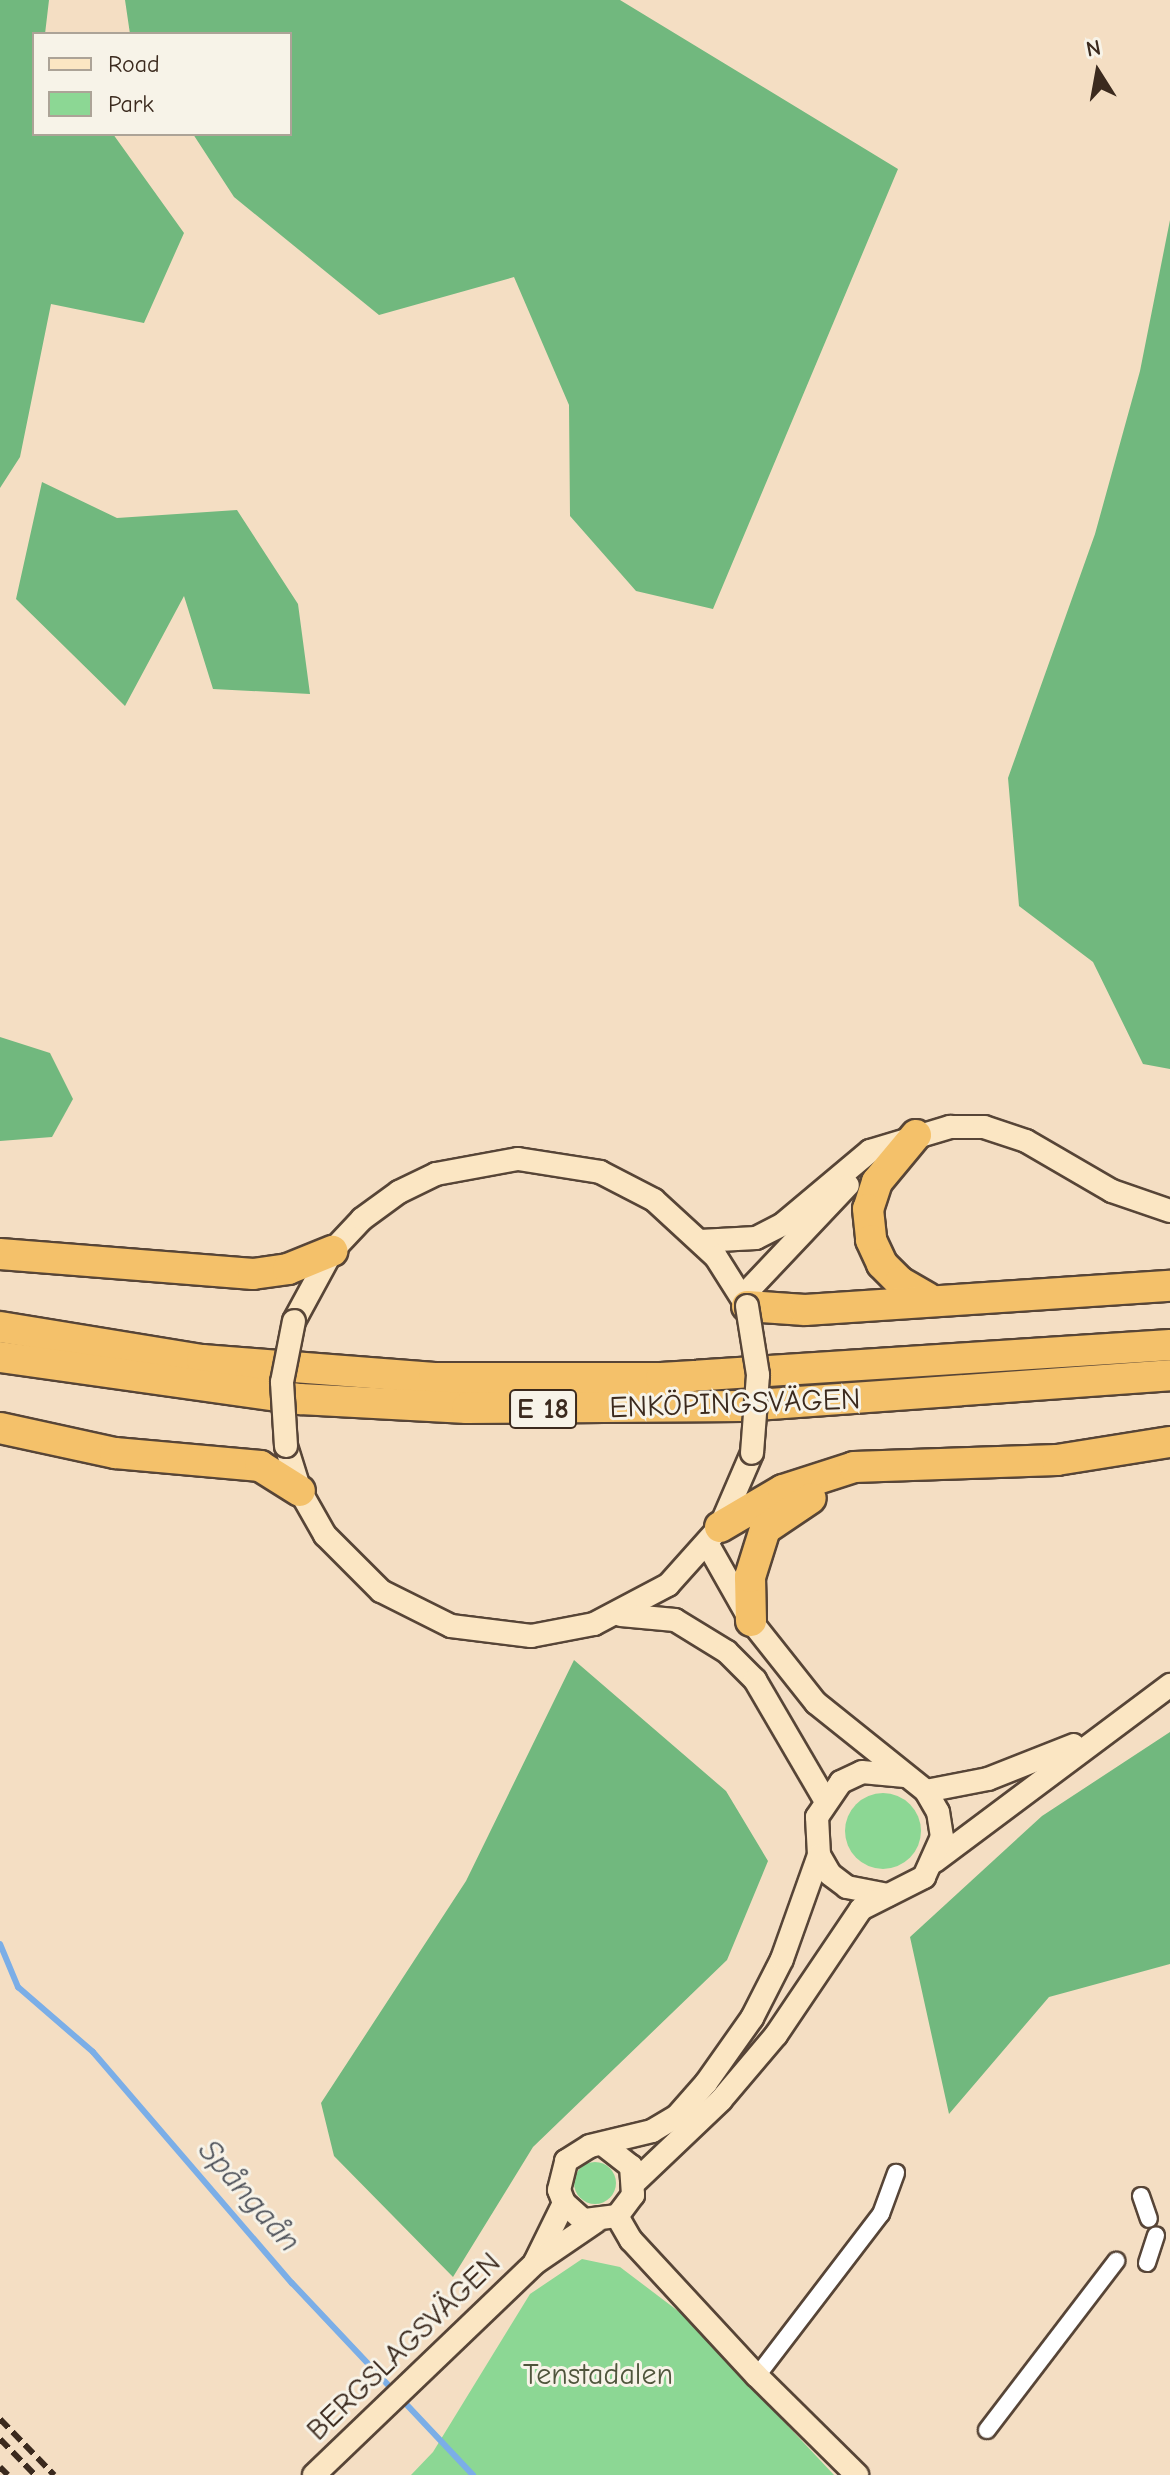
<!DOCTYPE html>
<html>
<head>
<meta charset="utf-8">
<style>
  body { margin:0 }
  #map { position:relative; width:1170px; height:2475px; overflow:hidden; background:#f4dec3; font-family:"Comic Neue",sans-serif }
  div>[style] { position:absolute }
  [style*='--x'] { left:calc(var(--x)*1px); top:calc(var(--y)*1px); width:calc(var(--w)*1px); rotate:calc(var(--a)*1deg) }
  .green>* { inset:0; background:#8cd794 }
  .round { border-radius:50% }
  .forest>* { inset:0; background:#71b87e }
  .stream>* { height:6px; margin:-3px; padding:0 3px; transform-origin:3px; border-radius:3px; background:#7baee7 }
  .roads { filter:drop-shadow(2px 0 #574537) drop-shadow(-2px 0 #574537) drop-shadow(0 2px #574537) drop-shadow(0 -2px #574537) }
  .street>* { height:16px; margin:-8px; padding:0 8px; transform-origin:8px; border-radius:8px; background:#fff }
  .secondary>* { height:22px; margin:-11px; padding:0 11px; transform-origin:11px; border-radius:11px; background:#fbe6c3 }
  .highway>* { height:30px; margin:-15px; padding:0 15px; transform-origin:15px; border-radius:15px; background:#f4c16a }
  .rail>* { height:6px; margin-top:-3px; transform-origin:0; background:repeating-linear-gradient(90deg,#3b2a1e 0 12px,transparent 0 18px) }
  .bridges { filter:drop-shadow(2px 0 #574537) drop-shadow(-2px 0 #574537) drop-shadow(0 2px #574537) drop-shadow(0 -2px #574537) }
  .secondary-bridge>* { height:22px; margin:-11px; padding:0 11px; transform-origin:11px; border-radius:11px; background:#fbe6c3 }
  span { translate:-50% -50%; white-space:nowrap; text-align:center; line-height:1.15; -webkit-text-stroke:6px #f7f3e8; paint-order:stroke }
  .shield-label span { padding:2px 6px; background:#f7f3e8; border:2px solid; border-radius:6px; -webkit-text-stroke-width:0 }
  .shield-label { font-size:28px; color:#3b2a1e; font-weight:700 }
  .street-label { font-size:30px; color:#3b2a1e }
  .park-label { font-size:30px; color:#4f553c }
  .water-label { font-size:32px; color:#4e525a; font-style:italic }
  .legend { position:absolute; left:32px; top:32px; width:260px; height:104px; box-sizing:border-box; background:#f7f3e8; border:2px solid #aca397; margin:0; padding:10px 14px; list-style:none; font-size:24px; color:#3b2a1e }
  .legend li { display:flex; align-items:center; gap:16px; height:40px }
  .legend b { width:40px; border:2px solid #aca397 }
  .north { position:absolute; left:1058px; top:32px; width:80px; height:80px; -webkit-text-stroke:6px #f7f3e8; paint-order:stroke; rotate:349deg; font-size:22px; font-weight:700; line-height:32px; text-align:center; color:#3b2a1e }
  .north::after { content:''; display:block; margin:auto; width:28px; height:36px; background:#3b2a1e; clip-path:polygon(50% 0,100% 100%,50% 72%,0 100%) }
</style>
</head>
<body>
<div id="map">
  <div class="green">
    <i class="round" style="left:845px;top:1793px;width:76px;height:76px"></i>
    <i class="round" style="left:574px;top:2162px;width:42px;height:42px"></i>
    <i style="clip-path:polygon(582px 2259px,620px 2267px,686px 2317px,834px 2475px,411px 2475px,433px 2452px,530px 2294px)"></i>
  </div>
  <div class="forest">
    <i style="clip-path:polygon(0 0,49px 0,45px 34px,34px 34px,34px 134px,113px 134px,184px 233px,144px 323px,51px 304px,20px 457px,0 488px)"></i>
    <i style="clip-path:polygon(125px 0,620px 0,898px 169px,713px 609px,636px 591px,570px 516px,569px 405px,514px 277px,379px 315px,234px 197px,193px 134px,290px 134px,290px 34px,130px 34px)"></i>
    <i style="clip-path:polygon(1170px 220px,1170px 1069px,1143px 1064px,1093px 962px,1019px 906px,1008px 778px,1095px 534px,1140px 371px)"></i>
    <i style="clip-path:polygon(42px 482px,117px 518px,237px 510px,298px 604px,310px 694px,213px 689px,184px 596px,125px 706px,16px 599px)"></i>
    <i style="clip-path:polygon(0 1037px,50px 1053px,73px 1099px,52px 1137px,0 1141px)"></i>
    <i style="clip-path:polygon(574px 1660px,726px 1791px,768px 1861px,727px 1960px,533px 2147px,453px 2277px,334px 2156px,321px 2103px,466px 1881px)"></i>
    <i style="clip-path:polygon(1170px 1732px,1170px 1964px,1049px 1997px,949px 2114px,910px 1937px,1042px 1816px)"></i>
  </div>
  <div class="stream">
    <i style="--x:0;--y:1944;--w:47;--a:67.3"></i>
    <i style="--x:18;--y:1987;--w:99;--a:40.9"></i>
    <i style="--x:93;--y:2052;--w:305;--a:49.3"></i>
    <i style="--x:292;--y:2283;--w:264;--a:46.7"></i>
  </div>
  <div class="roads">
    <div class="street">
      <i style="--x:1141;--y:2196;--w:24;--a:71"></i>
      <i style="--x:1147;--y:2263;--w:29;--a:-72"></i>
      <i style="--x:757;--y:2376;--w:204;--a:-52.6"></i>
      <i style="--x:881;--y:2214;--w:44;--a:-69.9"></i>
      <i style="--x:987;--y:2430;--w:213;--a:-52.6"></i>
    </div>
    <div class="secondary">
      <i style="--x:700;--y:1241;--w:56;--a:-3.1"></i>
      <i style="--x:756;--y:1238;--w:30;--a:-27"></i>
      <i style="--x:783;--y:1224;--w:114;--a:-40"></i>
      <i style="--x:870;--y:1151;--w:84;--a:-16.7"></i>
      <i style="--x:950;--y:1127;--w:34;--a:0"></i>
      <i style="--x:984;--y:1127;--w:44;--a:18.4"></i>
      <i style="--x:1026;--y:1141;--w:99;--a:30.2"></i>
      <i style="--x:1112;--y:1191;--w:61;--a:19"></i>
      <i style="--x:744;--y:1295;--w:151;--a:-46.6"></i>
      <i style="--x:294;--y:1321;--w:80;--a:-61.5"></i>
      <i style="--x:332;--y:1251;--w:44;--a:-46.8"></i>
      <i style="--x:362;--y:1219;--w:46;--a:-36.1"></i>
      <i style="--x:399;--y:1192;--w:41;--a:-25.9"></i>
      <i style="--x:436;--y:1174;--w:83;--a:-10.4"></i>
      <i style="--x:518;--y:1159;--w:83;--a:9"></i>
      <i style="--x:600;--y:1172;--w:61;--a:27.4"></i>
      <i style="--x:654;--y:1200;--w:84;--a:42.6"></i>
      <i style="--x:716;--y:1257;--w:58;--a:57.7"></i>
      <i style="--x:286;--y:1446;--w:47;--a:72.7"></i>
      <i style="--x:300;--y:1491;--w:51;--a:60.4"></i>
      <i style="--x:325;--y:1535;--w:79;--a:45"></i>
      <i style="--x:381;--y:1591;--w:78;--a:26.6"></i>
      <i style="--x:451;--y:1626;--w:81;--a:7.1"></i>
      <i style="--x:531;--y:1636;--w:64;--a:-10.8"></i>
      <i style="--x:594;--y:1624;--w:84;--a:-27.8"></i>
      <i style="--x:668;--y:1585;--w:78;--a:-48.1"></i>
      <i style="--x:720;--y:1527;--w:81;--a:-66.6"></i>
      <i style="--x:621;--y:1615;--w:54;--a:5.3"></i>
      <i style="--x:675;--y:1620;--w:61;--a:31.6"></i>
      <i style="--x:727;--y:1652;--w:40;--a:45"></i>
      <i style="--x:755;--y:1680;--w:139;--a:59.7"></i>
      <i style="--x:926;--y:1791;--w:63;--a:-11"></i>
      <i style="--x:988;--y:1779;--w:92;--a:-21.6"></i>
      <i style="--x:935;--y:1861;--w:294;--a:-36.8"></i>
      <i style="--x:888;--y:1895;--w:42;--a:-169"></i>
      <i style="--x:847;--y:1887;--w:21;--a:-143"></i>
      <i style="--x:830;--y:1874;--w:22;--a:-120"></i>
      <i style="--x:819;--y:1855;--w:38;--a:-93"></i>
      <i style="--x:817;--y:1817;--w:42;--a:-55.6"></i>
      <i style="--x:841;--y:1782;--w:23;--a:-25"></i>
      <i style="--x:862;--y:1772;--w:43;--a:5.3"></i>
      <i style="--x:605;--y:2146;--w:33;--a:38"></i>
      <i style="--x:631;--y:2166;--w:29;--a:86"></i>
      <i style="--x:633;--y:2195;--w:26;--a:127"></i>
      <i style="--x:617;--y:2216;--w:34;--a:173"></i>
      <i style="--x:583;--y:2220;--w:25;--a:-138"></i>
      <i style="--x:564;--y:2203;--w:14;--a:-111"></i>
      <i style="--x:559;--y:2190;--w:30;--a:-76"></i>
      <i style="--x:566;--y:2161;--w:28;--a:-32"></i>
      <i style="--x:590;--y:2146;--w:64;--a:-13.6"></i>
      <i style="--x:652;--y:2131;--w:29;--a:-31"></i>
      <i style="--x:677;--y:2116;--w:44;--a:-48.7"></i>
      <i style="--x:706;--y:2083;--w:80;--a:-54.7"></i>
      <i style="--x:752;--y:2018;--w:66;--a:-63"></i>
      <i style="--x:782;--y:1959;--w:110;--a:-70.4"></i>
      <i style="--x:635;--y:2182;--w:119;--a:-43.6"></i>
      <i style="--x:721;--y:2100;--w:85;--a:-49.8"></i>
      <i style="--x:776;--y:2035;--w:152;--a:-56"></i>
      <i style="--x:861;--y:1909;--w:71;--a:-26.9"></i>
      <i style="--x:924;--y:1877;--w:44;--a:-65.8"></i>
      <i style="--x:942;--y:1837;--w:25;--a:-99"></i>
      <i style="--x:938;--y:1812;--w:24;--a:-120"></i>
      <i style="--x:926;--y:1791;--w:141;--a:-141.3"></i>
      <i style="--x:816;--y:1703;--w:105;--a:-128.4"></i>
      <i style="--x:751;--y:1621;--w:87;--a:-119.5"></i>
      <i style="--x:617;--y:2216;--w:28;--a:60"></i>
      <i style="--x:631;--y:2240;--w:185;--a:47.2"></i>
      <i style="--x:757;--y:2376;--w:141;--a:44.7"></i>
      <i style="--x:535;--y:2262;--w:66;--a:-63.8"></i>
      <i style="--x:314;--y:2475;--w:306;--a:-43.8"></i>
      <i style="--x:535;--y:2263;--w:73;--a:-34.3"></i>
    </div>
    <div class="highway">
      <i style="--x:916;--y:1135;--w:61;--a:129.7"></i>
      <i style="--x:877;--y:1182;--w:28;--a:108"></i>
      <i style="--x:868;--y:1209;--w:31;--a:84"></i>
      <i style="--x:871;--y:1240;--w:26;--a:65"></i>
      <i style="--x:882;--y:1264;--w:25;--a:45"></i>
      <i style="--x:900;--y:1282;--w:32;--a:30"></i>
      <i style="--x:0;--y:1254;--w:254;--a:4.5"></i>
      <i style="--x:253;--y:1274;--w:35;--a:-8"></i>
      <i style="--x:288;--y:1269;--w:48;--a:-22.2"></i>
      <i style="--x:747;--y:1306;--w:58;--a:3.9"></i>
      <i style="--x:805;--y:1310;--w:366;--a:-3.8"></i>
      <i style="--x:0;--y:1327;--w:205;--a:9.3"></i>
      <i style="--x:202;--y:1360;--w:233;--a:4.4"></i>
      <i style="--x:434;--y:1378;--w:227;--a:0"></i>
      <i style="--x:661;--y:1378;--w:510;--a:-3.71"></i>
      <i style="--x:0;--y:1357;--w:303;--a:8"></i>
      <i style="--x:300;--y:1399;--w:167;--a:3.1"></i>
      <i style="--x:467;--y:1408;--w:275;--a:-0.4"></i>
      <i style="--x:742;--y:1406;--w:429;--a:-4.1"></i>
      <i style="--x:0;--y:1428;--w:118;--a:12.3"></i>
      <i style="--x:115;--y:1453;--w:146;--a:5.1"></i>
      <i style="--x:260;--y:1466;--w:47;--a:32"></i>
      <i style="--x:720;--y:1527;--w:73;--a:-30.4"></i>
      <i style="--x:783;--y:1490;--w:75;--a:-17.9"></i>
      <i style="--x:854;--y:1467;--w:203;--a:-2"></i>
      <i style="--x:1057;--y:1460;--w:114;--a:-9.1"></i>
      <i style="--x:751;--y:1621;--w:44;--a:-91.3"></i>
      <i style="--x:750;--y:1577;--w:50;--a:-72.6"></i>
      <i style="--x:765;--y:1529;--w:55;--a:-34"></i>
    </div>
  </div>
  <div class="rail">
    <i style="--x:0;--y:2419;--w:78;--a:46"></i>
    <i style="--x:0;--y:2439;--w:50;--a:45.8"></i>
    <i style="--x:0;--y:2467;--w:11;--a:45"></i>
  </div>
  <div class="bridges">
    <div class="secondary-bridge">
      <i style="--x:747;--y:1306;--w:70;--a:80.9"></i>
      <i style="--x:758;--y:1375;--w:78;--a:94.4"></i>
      <i style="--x:286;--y:1446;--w:64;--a:-93.6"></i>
      <i style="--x:282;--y:1382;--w:62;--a:-78.9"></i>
    </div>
  </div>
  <div class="shield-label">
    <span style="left:543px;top:1409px">E 18</span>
  </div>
  <div class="street-label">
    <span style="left:735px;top:1404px;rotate:-2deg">ENKÖPINGSVÄGEN</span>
    <span style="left:404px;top:2347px;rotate:-44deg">BERGSLAGSVÄGEN</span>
  </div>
  <div class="park-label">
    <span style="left:598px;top:2375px">Tenstadalen</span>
  </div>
  <div class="water-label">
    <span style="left:249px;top:2196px;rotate:49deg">Spångaån</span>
  </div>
  <ul class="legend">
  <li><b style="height:10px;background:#fbe6c3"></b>Road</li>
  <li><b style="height:22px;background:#8cd794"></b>Park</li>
  </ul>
  <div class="north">N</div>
</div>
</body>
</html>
